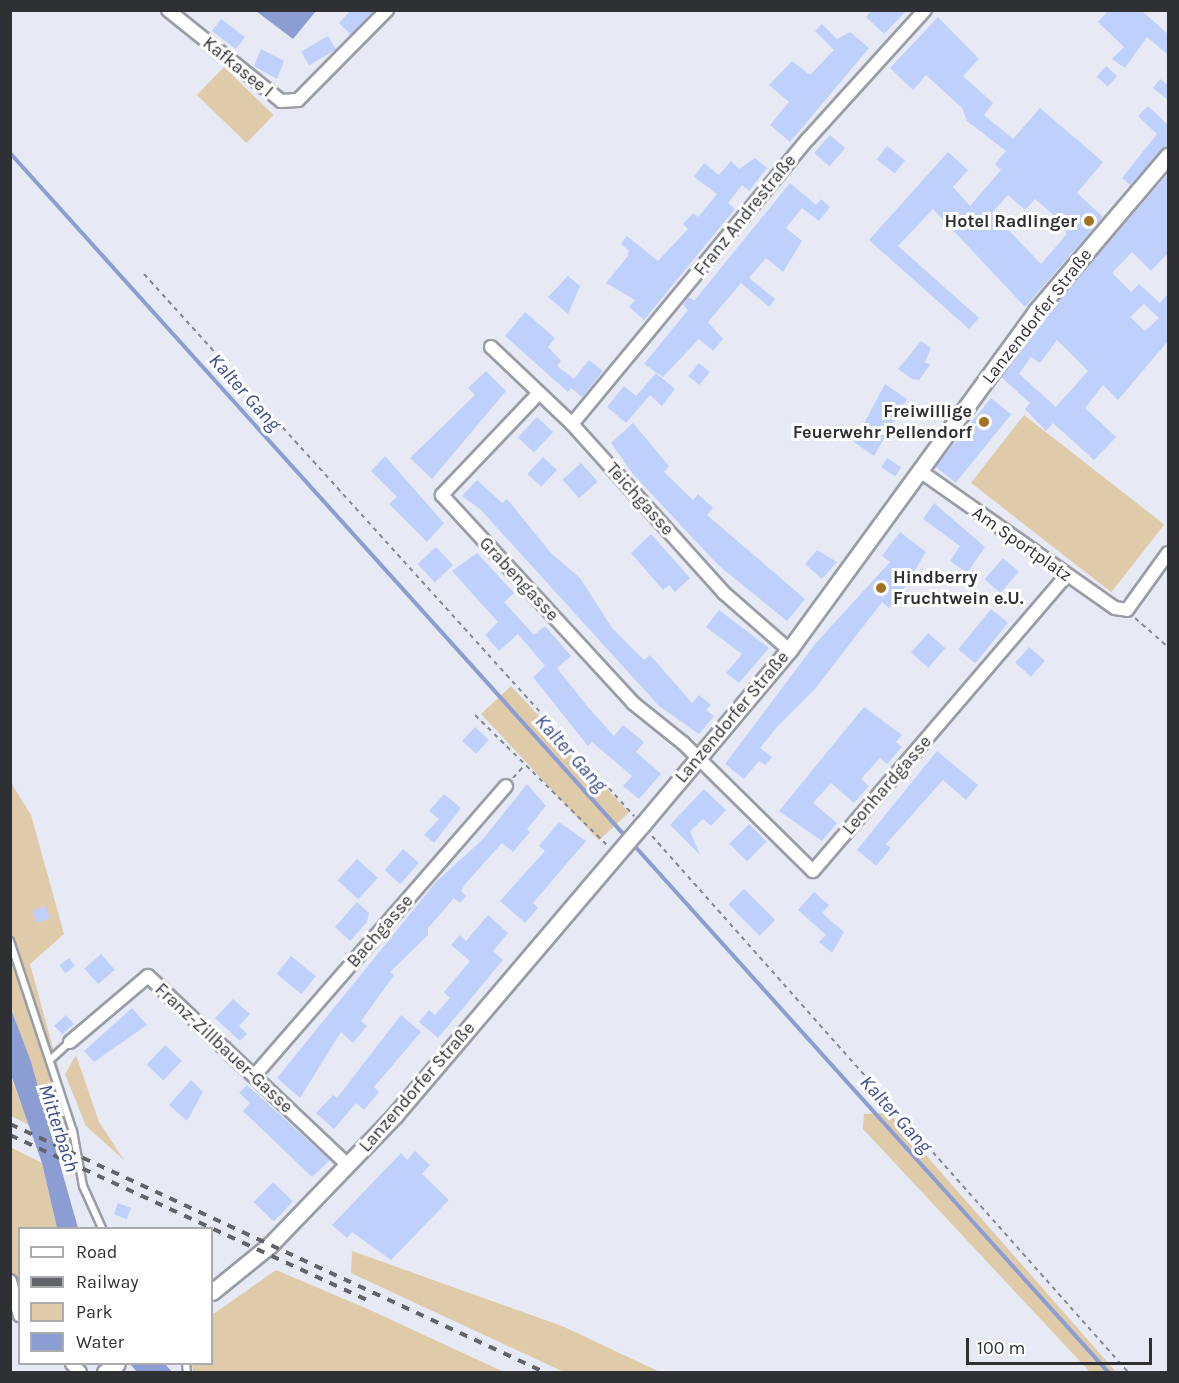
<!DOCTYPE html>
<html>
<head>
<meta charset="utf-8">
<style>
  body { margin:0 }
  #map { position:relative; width:1179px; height:1383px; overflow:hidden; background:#e7eaf4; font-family:Karla,sans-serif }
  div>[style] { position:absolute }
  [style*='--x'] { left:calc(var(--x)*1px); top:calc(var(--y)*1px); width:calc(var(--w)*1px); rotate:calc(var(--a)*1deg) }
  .green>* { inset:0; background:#dfcaaa; transform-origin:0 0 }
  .water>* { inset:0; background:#8b9dd2 }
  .stream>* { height:4px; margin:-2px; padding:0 2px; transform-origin:2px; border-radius:2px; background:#8b9dd2 }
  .building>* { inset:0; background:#c0d0fc; transform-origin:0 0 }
  .path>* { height:2px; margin-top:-1px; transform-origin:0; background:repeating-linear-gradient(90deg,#878990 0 4.5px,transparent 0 9px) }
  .roads { filter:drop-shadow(2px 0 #9a9da6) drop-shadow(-2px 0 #9a9da6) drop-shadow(0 2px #9a9da6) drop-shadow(0 -2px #9a9da6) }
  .service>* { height:6px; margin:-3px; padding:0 3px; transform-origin:3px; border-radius:3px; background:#fff }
  .minor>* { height:12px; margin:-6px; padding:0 6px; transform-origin:6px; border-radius:6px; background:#fff }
  .tertiary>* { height:15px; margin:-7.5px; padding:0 7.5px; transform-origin:7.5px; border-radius:7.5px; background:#fff }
  .rail>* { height:4px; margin-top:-2px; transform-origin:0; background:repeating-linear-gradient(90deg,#626369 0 8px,transparent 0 16px) }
  .dots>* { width:16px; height:16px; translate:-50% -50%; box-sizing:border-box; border:3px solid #fff; border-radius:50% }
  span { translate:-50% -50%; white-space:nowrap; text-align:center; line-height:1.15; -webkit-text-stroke:6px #fff; paint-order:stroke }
  .street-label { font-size:18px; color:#2f3034 }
  .poi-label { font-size:18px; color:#2f3034; font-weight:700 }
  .right { translate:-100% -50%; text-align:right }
  .left { translate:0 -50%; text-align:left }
  .water-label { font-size:20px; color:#3a4c8d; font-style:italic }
  .frame { position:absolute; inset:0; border:12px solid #2f3034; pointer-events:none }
  .legend { position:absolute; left:18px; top:1227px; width:195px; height:138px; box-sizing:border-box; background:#fff; border:2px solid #acacae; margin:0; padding:8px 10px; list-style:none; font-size:18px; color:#2f3034 }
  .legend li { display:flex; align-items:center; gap:12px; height:30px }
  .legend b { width:30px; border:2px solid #acacae }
  .scale { position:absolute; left:966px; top:1338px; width:186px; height:27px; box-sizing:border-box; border:3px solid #2f3034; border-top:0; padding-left:8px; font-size:18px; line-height:21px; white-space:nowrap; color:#2f3034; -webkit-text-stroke:4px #fff; paint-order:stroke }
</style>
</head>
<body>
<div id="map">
  <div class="green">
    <i style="left:224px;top:67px;width:69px;height:39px;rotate:44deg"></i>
    <i style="left:1024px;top:415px;width:178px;height:86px;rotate:38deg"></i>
    <i style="left:511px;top:686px;width:173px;height:41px;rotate:47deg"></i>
    <i style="clip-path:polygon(10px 781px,31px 815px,64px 934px,30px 964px,81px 1150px,53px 1137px,11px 1006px)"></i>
    <i style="clip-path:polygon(76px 1055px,99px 1122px,124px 1160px,86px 1126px,65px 1074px)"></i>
    <i style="clip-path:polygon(10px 1075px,12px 1080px,29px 1125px,11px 1116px)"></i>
    <i style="clip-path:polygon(889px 1113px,1116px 1372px,1090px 1372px,863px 1129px,864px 1114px)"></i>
    <i style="clip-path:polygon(10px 1147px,42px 1163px,57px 1228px,20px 1228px,19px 1315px,11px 1307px)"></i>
    <i style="clip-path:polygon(352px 1251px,562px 1326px,660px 1372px,564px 1372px,351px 1273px)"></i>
    <i style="clip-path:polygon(276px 1270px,370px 1310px,504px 1372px,193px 1372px,192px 1364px,212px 1364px,212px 1315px)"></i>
  </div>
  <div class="water">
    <i style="clip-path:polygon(256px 11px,316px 11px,293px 39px)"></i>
    <i style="clip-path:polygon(10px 1006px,31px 1062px,78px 1228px,57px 1228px,42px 1163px,11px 1075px)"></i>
    <i style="clip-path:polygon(130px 1364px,165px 1364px,172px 1372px,137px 1372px)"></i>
  </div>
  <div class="stream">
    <i style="--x:10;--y:153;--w:920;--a:47.99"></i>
    <i style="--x:631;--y:842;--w:713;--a:48.01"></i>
  </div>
  <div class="building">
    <i style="clip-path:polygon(351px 10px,375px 10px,351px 35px,339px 23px)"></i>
    <i style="clip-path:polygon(872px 10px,907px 10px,884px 34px,866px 17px)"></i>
    <i style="clip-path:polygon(1109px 10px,1141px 10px,1168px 34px,1168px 55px,1147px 37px,1125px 68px,1112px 59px,1124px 47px,1098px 22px)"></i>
    <i style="clip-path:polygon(evenodd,938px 17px,979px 59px,963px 76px,993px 103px,984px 115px,1013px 139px,1040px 108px,1103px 162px,1077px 193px,1103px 217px,1025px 307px,933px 209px,898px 246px,979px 318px,969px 329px,869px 240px,948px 152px,968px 170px,953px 187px,970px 206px,1001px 170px,995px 164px,1006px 151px,967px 121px,962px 108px,926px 75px,913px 90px,890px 68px,938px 17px,1008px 195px,1025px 210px,1035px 199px,1066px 226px,1066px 235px,1041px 264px,992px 213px,1008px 195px)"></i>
    <i style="left:221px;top:19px;width:30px;height:15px;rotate:37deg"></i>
    <i style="clip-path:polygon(822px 24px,837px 39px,850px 32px,869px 48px,790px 142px,770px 125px,789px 102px,769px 85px,792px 61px,810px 75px,834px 50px,815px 31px)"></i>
    <i style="left:328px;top:36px;width:16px;height:31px;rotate:60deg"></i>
    <i style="clip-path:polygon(261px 49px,284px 61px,277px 79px,254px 66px)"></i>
    <i style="left:1106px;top:66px;width:15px;height:14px;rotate:42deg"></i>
    <i style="clip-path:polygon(1160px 79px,1168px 85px,1168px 100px,1153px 88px)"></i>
    <i style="clip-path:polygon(1148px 106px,1168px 125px,1168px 144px,1130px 185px,1122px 178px,1157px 134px,1138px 116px)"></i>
    <i style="left:830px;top:135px;width:20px;height:24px;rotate:41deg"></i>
    <i style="left:887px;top:146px;width:23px;height:17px;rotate:38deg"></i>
    <i style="clip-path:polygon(755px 158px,767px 168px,749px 191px,742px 185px,728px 203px,735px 209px,644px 320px,629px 307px,635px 300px,606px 283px,627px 257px,629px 251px,621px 244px,627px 236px,658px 261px,688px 229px,683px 224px,693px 213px,698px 217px,717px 194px,694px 177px,704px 163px,719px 175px,731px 161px,739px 169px)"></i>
    <i style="clip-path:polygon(evenodd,1168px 174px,1168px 253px,1151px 271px,1132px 252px,1112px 273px,1131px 292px,1139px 284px,1160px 303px,1168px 294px,1168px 341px,1118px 400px,1103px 385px,1085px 408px,1116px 437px,1094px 460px,1053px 423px,1046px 431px,1025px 409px,1030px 403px,1000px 376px,1044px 317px,1168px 174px,1144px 304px,1159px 318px,1145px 331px,1130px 317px,1144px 304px,1168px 174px,1057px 340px,1088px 371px,1056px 407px,1019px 374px,1031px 357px,1040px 363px,1057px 340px)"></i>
    <i style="clip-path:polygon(790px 183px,816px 205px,821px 199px,830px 207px,819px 221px,802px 208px,786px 228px,802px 241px,783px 272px,766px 258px,749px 278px,775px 299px,769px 307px,741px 283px,708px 322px,723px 339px,713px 351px,699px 339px,663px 377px,644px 364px,688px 310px,683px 305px,689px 297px,694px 301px)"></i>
    <i style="clip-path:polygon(568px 276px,580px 286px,568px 314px,548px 297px)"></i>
    <i style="clip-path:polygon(525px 312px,555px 338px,548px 347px,561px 361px,557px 366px,574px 379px,589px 360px,603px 371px,582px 397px,571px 388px,568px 392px,505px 336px)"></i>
    <i style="clip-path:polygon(921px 341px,931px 348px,925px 362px,930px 365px,919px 380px,912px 379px,898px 369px)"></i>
    <i style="left:699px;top:363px;width:14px;height:17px;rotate:39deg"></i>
    <i style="clip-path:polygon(486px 371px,506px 391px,432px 479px,410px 458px,475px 395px,468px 388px)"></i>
    <i style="clip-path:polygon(656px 373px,675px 389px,662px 406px,650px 395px,626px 423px,607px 407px,624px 386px,636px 396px)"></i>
    <i style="clip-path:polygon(885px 384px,907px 399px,874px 456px,854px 442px)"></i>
    <i style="left:991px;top:398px;width:26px;height:88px;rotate:39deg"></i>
    <i style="left:537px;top:417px;width:22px;height:28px;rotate:43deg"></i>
    <i style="clip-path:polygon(633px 423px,669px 466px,664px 472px,693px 500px,698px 494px,713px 508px,707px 515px,805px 599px,787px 621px,718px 565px,633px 474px,611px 443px)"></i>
    <i style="clip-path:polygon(385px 456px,444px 523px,427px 542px,389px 504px,397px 497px,371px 471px)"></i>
    <i style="left:543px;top:457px;width:19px;height:23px;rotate:43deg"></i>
    <i style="left:887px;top:458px;width:17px;height:11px;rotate:33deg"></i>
    <i style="left:581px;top:463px;width:25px;height:25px;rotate:48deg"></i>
    <i style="clip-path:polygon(477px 480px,502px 503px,507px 499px,551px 553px,580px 578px,612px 628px,644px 660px,650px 655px,692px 703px,699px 695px,711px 705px,706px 710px,714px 716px,699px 734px,659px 706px,480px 509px,462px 496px)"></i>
    <i style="clip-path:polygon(934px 503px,985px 547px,967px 573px,950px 561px,960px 546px,923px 519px)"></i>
    <i style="clip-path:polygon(900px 532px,926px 552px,904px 588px,889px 608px,882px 602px,815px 689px,776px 728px,760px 748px,772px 757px,765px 765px,759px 761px,744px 779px,725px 764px,815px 644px,890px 562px,882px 556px)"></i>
    <i style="clip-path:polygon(651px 534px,690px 578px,675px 592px,669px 585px,663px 590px,631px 553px)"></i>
    <i style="left:436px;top:547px;width:25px;height:25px;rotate:47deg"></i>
    <i style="clip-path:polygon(817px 550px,837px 562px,822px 579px,805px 564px)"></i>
    <i style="clip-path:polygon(477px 553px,514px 593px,504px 602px,534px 635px,545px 626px,571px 656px,557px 668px,587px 706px,614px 736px,623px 725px,644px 742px,636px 752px,661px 774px,639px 799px,623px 786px,632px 776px,592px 742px,588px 746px,533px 677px,545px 666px,518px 634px,499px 651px,485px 635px,498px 622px,452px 571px)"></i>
    <i style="left:1003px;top:558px;width:21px;height:28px;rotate:41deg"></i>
    <i style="left:991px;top:609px;width:22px;height:52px;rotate:39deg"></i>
    <i style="clip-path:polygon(719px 610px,769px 648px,739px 683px,726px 673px,742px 654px,706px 627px)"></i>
    <i style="left:928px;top:633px;width:23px;height:26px;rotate:41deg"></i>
    <i style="left:1029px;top:647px;width:21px;height:21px;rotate:41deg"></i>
    <i style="clip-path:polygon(864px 707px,902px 735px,896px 742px,902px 747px,887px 764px,880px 758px,861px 779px,869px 786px,854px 803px,831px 783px,813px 803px,837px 823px,822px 841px,779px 811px)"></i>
    <i style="left:475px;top:727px;width:19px;height:19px;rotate:43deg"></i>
    <i style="clip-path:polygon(937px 751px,978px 785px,966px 800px,943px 780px,886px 844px,891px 848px,876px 866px,857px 850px)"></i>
    <i style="clip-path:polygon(527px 784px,546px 806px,527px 829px,530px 832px,513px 852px,502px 843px,466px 883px,461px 891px,466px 896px,460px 903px,454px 898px,428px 928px,428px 935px,390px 972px,394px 975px,361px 1021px,367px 1026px,353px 1043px,341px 1032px,300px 1098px,277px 1078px,436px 882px,483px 839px)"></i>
    <i style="clip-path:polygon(704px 789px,726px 810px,711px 826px,703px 819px,690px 831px,700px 855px,670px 825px)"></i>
    <i style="clip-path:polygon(444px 794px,461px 808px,434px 843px,424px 835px,439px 819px,429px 811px)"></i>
    <i style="clip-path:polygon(559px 822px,586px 841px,533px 903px,538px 908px,525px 923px,500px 901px,545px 851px,539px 846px)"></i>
    <i style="left:749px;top:824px;width:25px;height:28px;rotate:45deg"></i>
    <i style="left:403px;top:849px;width:21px;height:28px;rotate:41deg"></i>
    <i style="left:357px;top:859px;width:28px;height:29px;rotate:42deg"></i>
    <i style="left:744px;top:889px;width:44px;height:22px;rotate:45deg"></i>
    <i style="clip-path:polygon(814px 892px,829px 905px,822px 913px,844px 932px,832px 953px,819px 942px,826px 935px,798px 910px)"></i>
    <i style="clip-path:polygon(357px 902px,369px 913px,367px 922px,350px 941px,335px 927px)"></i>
    <i style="left:45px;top:906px;width:13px;height:14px;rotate:67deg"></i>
    <i style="clip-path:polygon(488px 915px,508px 933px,493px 951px,503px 960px,438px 1038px,419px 1022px,429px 1010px,435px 1015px,450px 998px,444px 992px,470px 961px,451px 945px,460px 935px,466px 941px)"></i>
    <i style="left:101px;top:954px;width:21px;height:22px;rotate:49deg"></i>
    <i style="left:291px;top:956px;width:32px;height:23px;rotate:39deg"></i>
    <i style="left:69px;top:958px;width:10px;height:12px;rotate:53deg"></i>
    <i style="clip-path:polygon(233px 999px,250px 1014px,239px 1026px,247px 1034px,240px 1041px,215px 1018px)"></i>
    <i style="clip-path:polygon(132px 1008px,147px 1025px,94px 1062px,84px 1051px)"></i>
    <i style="left:66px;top:1015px;width:12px;height:16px;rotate:48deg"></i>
    <i style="clip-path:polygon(401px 1015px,421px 1032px,374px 1087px,379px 1092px,364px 1110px,356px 1103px,334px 1129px,316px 1113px,333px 1095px,337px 1098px)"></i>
    <i style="left:165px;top:1045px;width:23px;height:27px;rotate:43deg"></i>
    <i style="clip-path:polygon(191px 1080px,203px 1092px,187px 1121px,169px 1105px)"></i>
    <i style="clip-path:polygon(247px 1085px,330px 1160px,312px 1177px,243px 1111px,250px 1103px,239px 1093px)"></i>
    <i style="clip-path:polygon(415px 1151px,430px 1165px,422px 1174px,449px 1200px,391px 1260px,352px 1232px,347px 1238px,332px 1225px,401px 1153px,407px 1160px)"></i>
    <i style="left:273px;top:1182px;width:28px;height:28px;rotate:44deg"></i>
    <i style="left:118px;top:1203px;width:14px;height:12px;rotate:21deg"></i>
  </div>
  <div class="path">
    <i style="--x:144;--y:274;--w:731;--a:47.88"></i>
    <i style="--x:1135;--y:618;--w:44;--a:41.3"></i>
    <i style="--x:475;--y:715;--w:187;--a:44.6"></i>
    <i style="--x:513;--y:778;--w:15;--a:-48"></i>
    <i style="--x:652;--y:836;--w:717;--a:48.39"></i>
  </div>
  <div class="roads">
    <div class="service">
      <i style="--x:10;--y:941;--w:200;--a:71.7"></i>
      <i style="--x:73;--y:1131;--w:56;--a:79.7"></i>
      <i style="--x:83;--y:1186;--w:46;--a:65.7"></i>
      <i style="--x:51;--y:1059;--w:25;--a:-42"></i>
      <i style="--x:186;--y:1364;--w:8;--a:83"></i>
    </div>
    <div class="minor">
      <i style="--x:168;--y:10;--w:145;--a:38.8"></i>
      <i style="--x:281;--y:101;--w:17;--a:-3"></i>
      <i style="--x:298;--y:100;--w:127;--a:-45.3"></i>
      <i style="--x:491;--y:347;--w:112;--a:43.5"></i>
      <i style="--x:572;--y:424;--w:227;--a:48"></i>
      <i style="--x:724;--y:593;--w:86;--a:41.2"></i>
      <i style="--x:539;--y:393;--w:141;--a:133.6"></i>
      <i style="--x:442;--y:495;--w:282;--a:47.4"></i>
      <i style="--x:633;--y:703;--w:64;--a:38.7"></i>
      <i style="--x:683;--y:743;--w:182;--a:44.6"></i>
      <i style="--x:813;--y:871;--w:389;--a:-49.4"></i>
      <i style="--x:572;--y:424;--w:370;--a:-50.4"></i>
      <i style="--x:808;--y:139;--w:174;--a:-47.8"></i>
      <i style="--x:920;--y:471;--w:238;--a:35.1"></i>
      <i style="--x:1115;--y:608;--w:12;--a:9"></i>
      <i style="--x:1127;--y:610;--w:70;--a:-54.3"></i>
      <i style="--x:70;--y:1042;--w:102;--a:-40.2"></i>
      <i style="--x:148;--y:976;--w:275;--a:43.4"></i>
      <i style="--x:254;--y:1076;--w:384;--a:-49"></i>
      <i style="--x:10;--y:1281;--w:36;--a:74"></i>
      <i style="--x:72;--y:1364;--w:11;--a:45"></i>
    </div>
    <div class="tertiary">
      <i style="--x:212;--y:1292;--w:76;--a:-39.1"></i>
      <i style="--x:271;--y:1244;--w:179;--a:-46.1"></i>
      <i style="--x:395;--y:1115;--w:381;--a:-49.6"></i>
      <i style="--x:642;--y:825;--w:229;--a:-50"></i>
      <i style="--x:789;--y:650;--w:419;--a:-53.9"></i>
      <i style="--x:1036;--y:311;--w:204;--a:-49.6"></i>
      <i style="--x:105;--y:1372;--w:14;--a:-34"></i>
    </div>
  </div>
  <div class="rail">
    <i style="--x:10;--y:1124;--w:589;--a:24.91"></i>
    <i style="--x:10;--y:1135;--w:396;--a:24.8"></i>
  </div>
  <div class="dots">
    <i style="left:1089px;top:221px;background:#9f7323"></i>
    <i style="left:984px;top:422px;background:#9f7323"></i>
    <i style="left:881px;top:588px;background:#9f7323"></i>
  </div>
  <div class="street-label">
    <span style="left:238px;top:67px;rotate:39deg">Kafkasee I</span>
    <span style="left:745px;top:215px;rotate:-51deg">Franz Andrestraße</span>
    <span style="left:1037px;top:316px;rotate:-52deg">Lanzendorfer Straße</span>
    <span style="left:640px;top:499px;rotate:48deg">Teichgasse</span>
    <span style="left:1022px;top:544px;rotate:35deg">Am Sportplatz</span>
    <span style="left:519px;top:579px;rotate:47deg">Grabengasse</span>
    <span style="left:732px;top:717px;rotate:-50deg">Lanzendorfer Straße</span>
    <span style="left:887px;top:785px;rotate:-49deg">Leonhardgasse</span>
    <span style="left:380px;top:931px;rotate:-49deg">Bachgasse</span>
    <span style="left:224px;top:1048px;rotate:43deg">Franz-Zillbauer-Gasse</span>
    <span style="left:417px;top:1087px;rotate:-49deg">Lanzendorfer Straße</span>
  </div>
  <div class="poi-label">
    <span class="right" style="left:1077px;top:221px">Hotel Radlinger</span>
    <span class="right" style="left:972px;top:422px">Freiwillige<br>Feuerwehr Pellendorf</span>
    <span class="left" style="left:893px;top:588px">Hindberry<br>Fruchtwein e.U.</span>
  </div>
  <div class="water-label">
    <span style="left:245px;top:392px;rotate:48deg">Kalter Gang</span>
    <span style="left:571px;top:753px;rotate:48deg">Kalter Gang</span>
    <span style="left:896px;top:1114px;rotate:48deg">Kalter Gang</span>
    <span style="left:59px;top:1128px;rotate:72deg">Mitterbach</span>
  </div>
  <div class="frame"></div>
  <ul class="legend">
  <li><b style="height:8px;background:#fff"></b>Road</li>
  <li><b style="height:8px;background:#626369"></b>Railway</li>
  <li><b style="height:16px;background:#dfcaaa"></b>Park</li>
  <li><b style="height:16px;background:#8b9dd2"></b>Water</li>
  </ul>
  <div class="scale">100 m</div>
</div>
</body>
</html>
